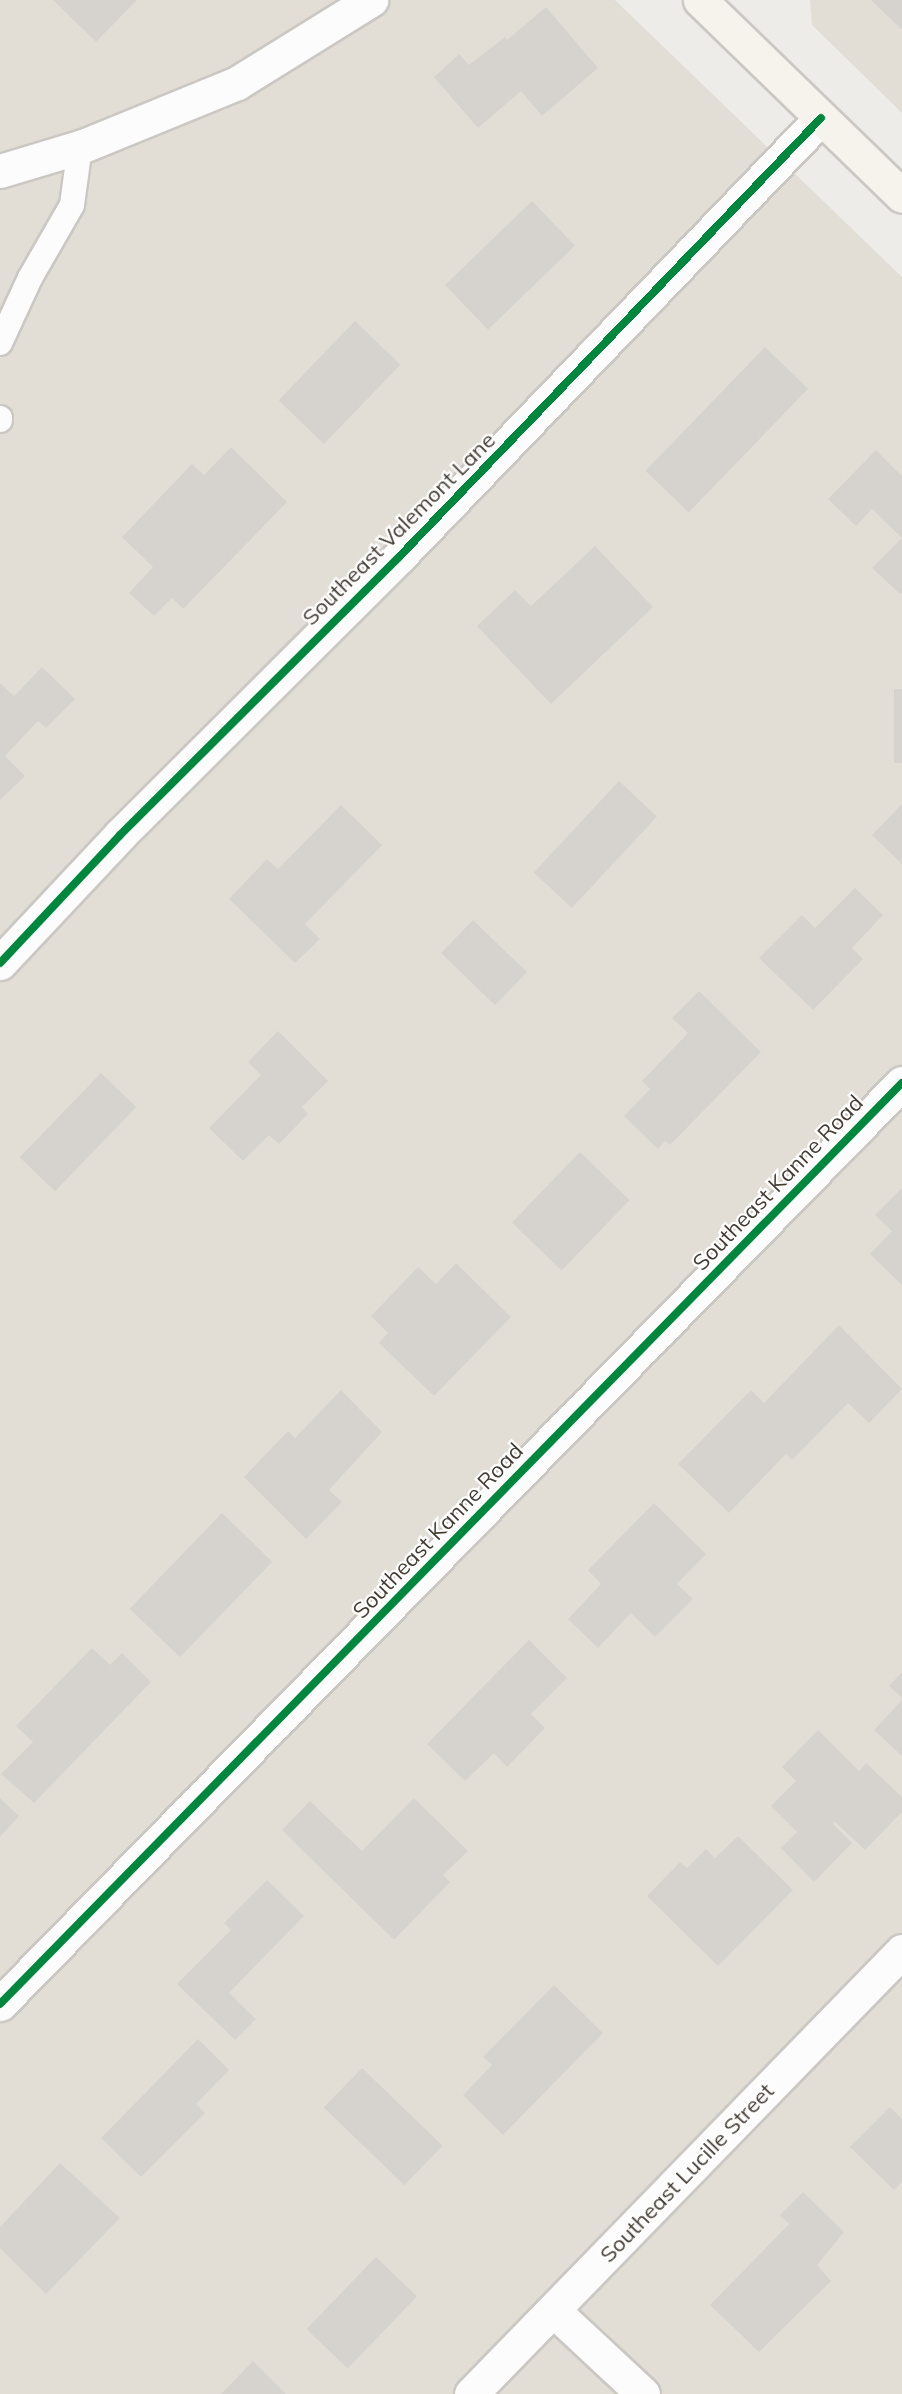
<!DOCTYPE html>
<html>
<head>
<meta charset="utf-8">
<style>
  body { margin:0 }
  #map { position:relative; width:902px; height:2394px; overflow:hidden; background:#eeece8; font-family:Mulish,sans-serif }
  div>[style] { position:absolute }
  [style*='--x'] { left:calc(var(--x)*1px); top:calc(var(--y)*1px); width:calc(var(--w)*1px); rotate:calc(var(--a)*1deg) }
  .residential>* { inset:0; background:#e3ded5 }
  .building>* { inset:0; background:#d6d3cf; transform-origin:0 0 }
  .roads { filter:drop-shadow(2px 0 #cbc8c4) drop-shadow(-2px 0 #cbc8c4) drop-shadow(0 2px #cbc8c4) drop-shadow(0 -2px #cbc8c4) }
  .lane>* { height:24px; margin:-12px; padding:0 12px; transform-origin:12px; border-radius:12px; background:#fcfcfc }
  .street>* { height:33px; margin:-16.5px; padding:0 16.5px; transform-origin:16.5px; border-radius:16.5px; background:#fcfcfc }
  .secondary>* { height:33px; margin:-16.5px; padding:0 16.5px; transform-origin:16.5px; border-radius:16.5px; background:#f6f3ed }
  .cycleway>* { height:8px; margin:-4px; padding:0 4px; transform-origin:4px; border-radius:4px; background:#00873e }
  span { translate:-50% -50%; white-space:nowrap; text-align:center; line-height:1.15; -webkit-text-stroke:4.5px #fff; paint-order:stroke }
  .street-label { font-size:22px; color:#443d34 }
</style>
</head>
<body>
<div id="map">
  <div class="residential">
    <i style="clip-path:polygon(0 0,615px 0,902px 277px,902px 2394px,0 2394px)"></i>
    <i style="clip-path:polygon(810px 0,902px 0,902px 113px,812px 25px)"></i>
  </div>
  <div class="building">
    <i style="clip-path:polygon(53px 0,137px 0,96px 42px)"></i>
    <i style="clip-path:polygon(871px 0,902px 0,902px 29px,900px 28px)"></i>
    <i style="clip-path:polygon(546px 7px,598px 68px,542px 116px,521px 91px,478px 128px,434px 77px,459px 54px,469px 65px,505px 37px,507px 40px)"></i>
    <i style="left:532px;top:201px;width:62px;height:121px;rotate:46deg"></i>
    <i style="left:355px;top:321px;width:63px;height:110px;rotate:44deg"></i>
    <i style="left:765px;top:347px;width:60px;height:172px;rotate:44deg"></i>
    <i style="clip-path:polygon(231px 447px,287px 502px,183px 609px,172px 598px,154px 616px,129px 593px,153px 567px,122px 537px,192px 464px,204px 475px)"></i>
    <i style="clip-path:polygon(876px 450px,902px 476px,902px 592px,900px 594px,872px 568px,902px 538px,872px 509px,856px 526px,828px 499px)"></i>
    <i style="clip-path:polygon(595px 546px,653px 607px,551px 704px,477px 626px,515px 590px,531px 606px)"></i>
    <i style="clip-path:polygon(42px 667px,75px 699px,46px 728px,38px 721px,5px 756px,25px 776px,0 800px,0 683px,14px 696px)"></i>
    <i style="left:894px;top:689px;width:8px;height:74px"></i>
    <i style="left:619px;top:781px;width:52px;height:125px;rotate:43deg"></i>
    <i style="clip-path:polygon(902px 804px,902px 864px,872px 835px)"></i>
    <i style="clip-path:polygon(341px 805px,382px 845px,305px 924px,320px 939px,295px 963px,229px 899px,267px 859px,278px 869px)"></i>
    <i style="clip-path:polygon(855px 888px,883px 915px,852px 948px,863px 959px,813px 1010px,759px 958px,802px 915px,815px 928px)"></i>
    <i style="left:473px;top:920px;width:75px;height:46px;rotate:44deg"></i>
    <i style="clip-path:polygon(699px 991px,761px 1052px,670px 1145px,665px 1141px,658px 1149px,624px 1116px,650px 1089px,642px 1081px,688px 1033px,672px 1018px)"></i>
    <i style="clip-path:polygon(278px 1031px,328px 1081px,302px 1107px,308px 1114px,279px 1144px,269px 1135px,243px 1161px,209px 1128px,261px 1075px,248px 1062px)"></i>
    <i style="left:101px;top:1073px;width:49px;height:117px;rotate:44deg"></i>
    <i style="left:580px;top:1152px;width:69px;height:98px;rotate:44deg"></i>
    <i style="clip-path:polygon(902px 1188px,902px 1285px,870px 1254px,892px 1231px,875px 1215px)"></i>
    <i style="clip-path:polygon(456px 1263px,511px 1317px,434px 1396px,379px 1343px,388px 1333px,371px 1316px,418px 1267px,436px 1284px)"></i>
    <i style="clip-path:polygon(839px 1325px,902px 1389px,869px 1423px,848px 1403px,792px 1460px,786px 1454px,729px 1513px,678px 1464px,751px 1390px,764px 1403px)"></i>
    <i style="clip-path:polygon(341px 1390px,382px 1432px,329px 1490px,342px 1502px,306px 1539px,244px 1477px,288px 1431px,295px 1438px)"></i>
    <i style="clip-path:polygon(654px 1503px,706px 1554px,677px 1584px,693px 1599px,655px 1637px,631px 1613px,598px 1648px,568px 1619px,601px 1584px,588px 1570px)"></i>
    <i style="left:222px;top:1513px;width:70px;height:133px;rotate:44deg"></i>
    <i style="clip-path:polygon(529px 1640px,567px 1678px,531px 1714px,545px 1728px,507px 1767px,494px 1753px,465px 1781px,427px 1744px)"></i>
    <i style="clip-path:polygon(92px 1648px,110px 1665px,122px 1653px,151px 1682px,34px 1803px,1px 1774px,33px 1742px,16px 1726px)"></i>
    <i style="clip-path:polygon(902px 1672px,902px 1698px,889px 1686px)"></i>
    <i style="clip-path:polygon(902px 1700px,902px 1756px,874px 1730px)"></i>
    <i style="clip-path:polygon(818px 1730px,859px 1771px,866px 1763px,902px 1797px,902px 1812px,865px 1850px,835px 1822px,833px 1824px,852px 1843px,814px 1882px,781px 1848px,797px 1832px,771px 1806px,796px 1781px,782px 1767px)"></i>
    <i style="clip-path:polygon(0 1798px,19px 1816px,0 1837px)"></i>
    <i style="clip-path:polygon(414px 1798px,468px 1851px,443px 1875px,450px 1882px,394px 1940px,282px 1830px,310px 1801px,362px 1851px)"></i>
    <i style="clip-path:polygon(738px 1836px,793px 1890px,718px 1966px,647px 1896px,680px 1862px,687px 1868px,706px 1849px,715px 1858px)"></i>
    <i style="clip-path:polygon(267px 1880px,304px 1916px,229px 1993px,256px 2019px,235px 2040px,177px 1984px,231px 1930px,224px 1923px)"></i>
    <i style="clip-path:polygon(554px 1985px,603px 2033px,503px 2135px,463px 2095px,492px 2065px,483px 2057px)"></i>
    <i style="clip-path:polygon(198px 2039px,229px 2070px,196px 2104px,205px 2113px,141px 2177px,101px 2138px)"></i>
    <i style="left:362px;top:2068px;width:112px;height:55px;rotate:44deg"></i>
    <i style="clip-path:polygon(890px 2107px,902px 2119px,902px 2182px,894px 2190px,850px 2147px)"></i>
    <i style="clip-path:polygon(60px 2163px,120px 2218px,46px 2294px,0 2248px,0 2227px)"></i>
    <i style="clip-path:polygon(803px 2192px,844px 2232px,817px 2265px,831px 2281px,759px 2352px,710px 2305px,789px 2224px,780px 2215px)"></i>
    <i style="left:376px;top:2257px;width:57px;height:100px;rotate:44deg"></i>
    <i style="clip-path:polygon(253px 2361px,286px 2394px,221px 2394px)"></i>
  </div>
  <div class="roads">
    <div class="lane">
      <i style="--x:0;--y:343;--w:72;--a:-65.2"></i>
      <i style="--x:30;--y:278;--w:84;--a:-60.1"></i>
      <i style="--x:72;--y:205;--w:60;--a:-82.3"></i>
      <i style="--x:0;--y:418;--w:2;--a:90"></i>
    </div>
    <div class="street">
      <i style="--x:0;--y:171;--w:87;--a:-16.8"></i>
      <i style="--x:83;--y:146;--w:166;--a:-22.2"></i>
      <i style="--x:237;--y:83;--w:158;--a:-31.8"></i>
      <i style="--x:0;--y:963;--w:175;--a:-46.8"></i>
      <i style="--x:120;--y:835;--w:394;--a:-44.9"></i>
      <i style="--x:399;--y:557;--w:609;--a:-46.13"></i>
      <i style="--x:0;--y:2004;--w:1289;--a:-45.6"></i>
      <i style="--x:553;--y:2310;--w:123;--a:43"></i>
      <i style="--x:471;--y:2394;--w:618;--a:-45.79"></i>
    </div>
    <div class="secondary">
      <i style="--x:700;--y:0;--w:281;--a:44.1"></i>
    </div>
  </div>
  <div class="cycleway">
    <i style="--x:0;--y:963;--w:175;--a:-46.8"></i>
    <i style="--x:120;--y:835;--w:394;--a:-44.9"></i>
    <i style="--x:399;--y:557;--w:609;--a:-46.13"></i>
    <i style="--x:0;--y:2004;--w:1289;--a:-45.6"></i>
  </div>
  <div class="street-label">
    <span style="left:399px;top:529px;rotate:-45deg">Southeast Valemont Lane</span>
    <span style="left:778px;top:1183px;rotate:-46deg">Southeast Kanne Road</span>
    <span style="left:438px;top:1531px;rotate:-46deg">Southeast Kanne Road</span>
    <span style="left:687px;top:2173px;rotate:-46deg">Southeast Lucille Street</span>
  </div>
</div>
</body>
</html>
